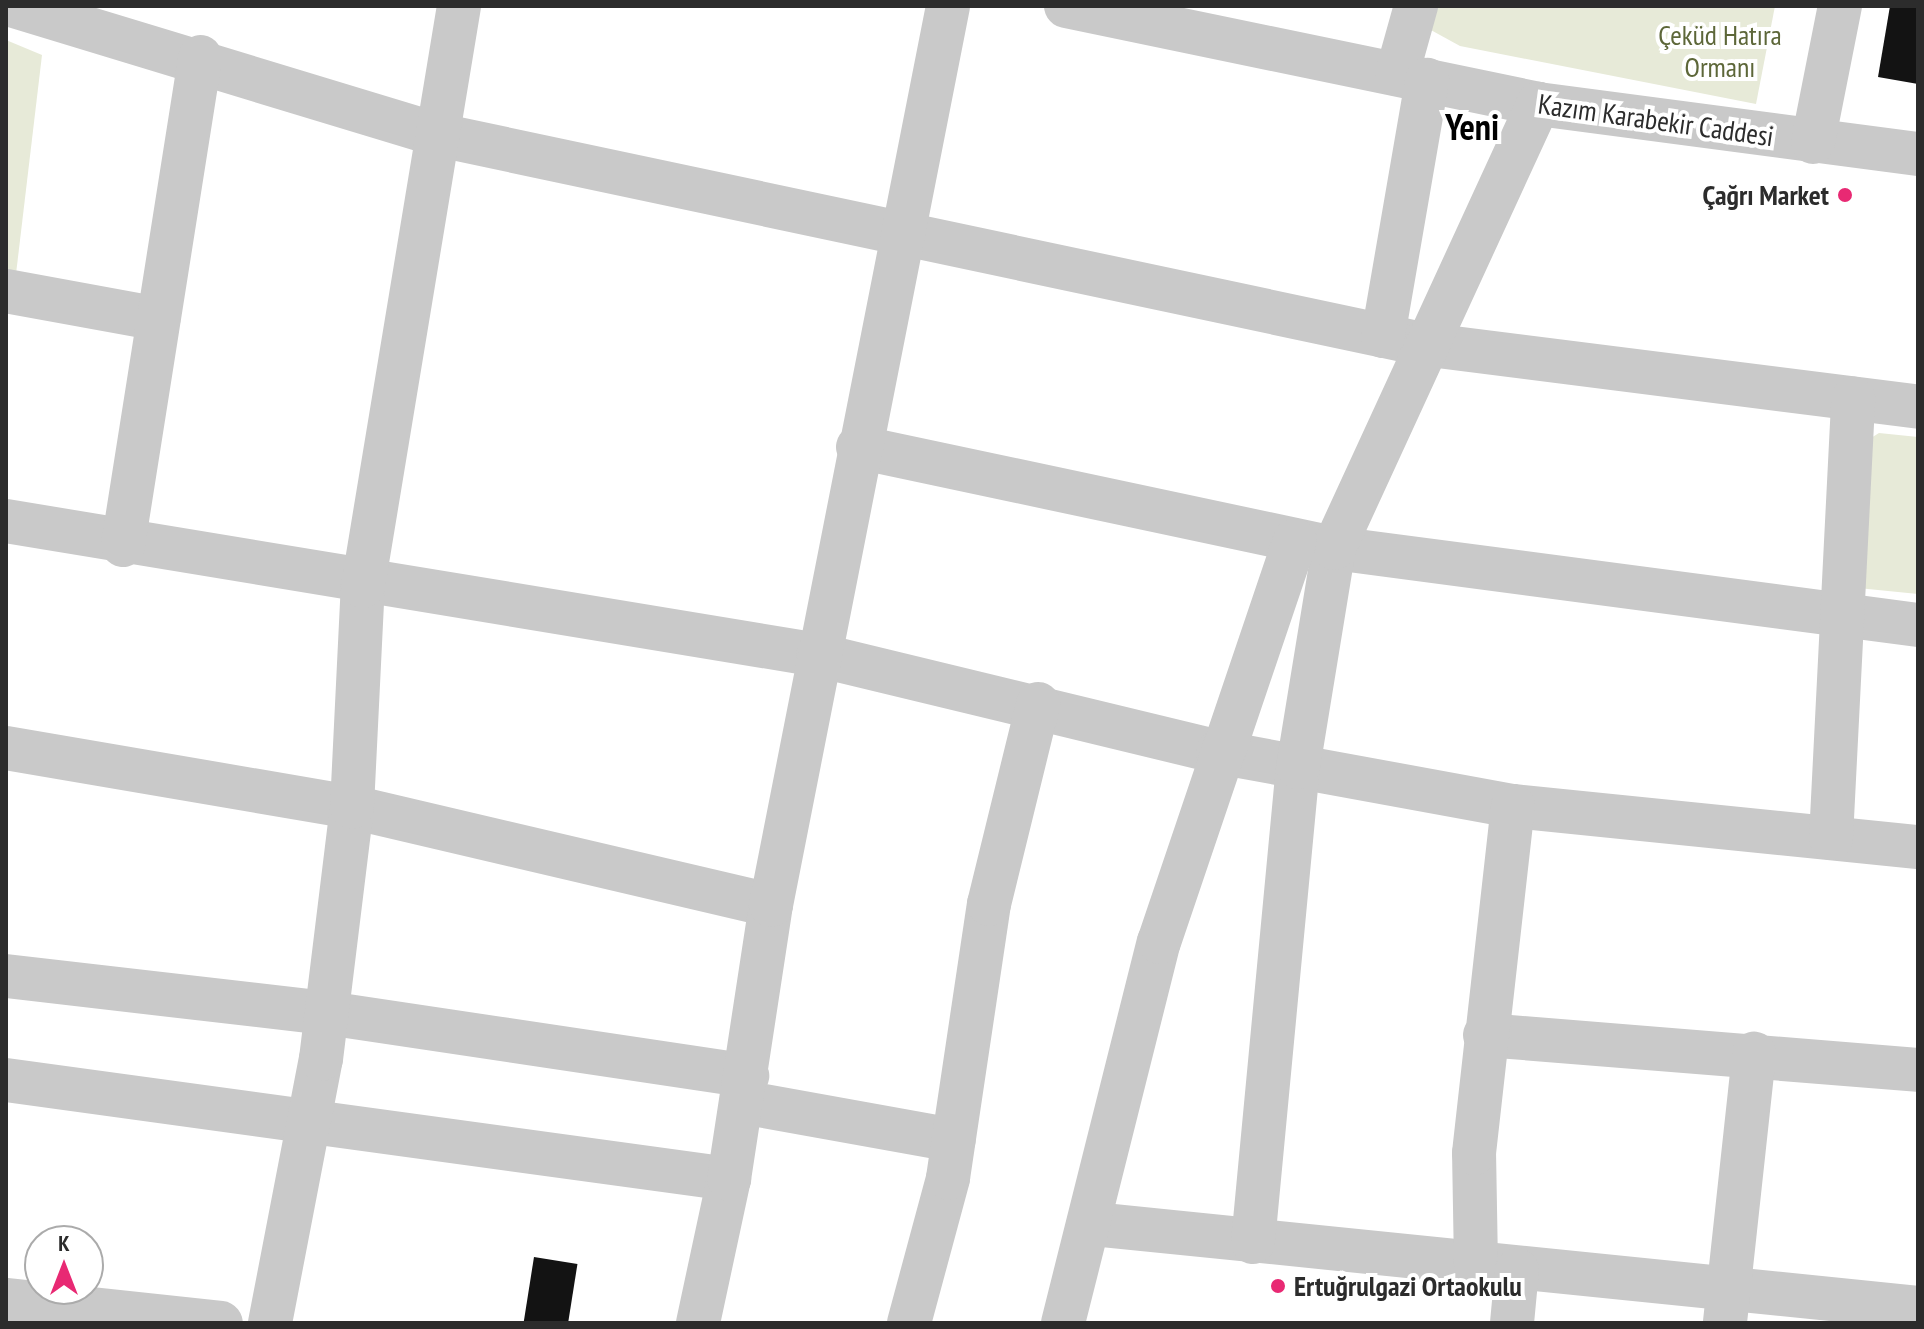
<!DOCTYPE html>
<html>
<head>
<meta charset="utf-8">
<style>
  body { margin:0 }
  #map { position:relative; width:1924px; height:1329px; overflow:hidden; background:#fff; font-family:"PT Sans Narrow",sans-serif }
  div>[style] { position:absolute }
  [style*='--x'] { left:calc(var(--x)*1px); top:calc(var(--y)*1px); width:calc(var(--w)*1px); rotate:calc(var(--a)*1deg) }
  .green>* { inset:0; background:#e7ead8 }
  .building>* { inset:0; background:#131313; transform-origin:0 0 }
  .minor>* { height:44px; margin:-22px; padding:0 22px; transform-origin:22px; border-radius:22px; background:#c9c9c9 }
  .dots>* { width:22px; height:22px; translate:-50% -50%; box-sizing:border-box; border:4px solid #fff; border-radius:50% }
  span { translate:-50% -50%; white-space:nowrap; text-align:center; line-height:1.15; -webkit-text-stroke:8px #fff; paint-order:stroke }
  .park-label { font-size:28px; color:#5d6739 }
  .street-label { font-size:28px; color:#2c2c2c }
  .poi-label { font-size:28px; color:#2c2c2c; font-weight:700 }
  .right { translate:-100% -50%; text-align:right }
  .left { translate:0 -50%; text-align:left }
  .district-label { font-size:36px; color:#000; font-weight:700 }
  .frame { position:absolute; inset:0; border:8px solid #2c2c2c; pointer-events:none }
  .north { position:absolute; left:24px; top:1225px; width:80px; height:80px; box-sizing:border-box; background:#fff; border:2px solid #ababab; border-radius:50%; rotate:0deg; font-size:22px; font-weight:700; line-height:32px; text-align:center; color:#2c2c2c }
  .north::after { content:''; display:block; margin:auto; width:28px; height:36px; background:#e82973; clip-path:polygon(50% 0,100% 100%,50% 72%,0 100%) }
</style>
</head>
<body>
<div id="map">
  <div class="green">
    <i style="clip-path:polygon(1435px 6px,1775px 6px,1756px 104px,1460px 46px,1429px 29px)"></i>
    <i style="clip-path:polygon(6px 40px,42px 55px,16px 274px,6px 272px)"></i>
    <i style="clip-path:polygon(1879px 433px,1918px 437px,1918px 594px,1858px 588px,1871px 438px)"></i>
  </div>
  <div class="building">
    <i style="clip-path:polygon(1890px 6px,1918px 6px,1918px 84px,1878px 77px)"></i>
    <i style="left:534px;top:1257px;width:44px;height:67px;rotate:9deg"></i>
  </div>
  <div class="minor">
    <i style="--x:14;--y:6;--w:444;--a:16.9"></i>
    <i style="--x:439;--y:135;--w:1005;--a:12"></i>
    <i style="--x:1422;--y:344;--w:500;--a:7.2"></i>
    <i style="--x:1066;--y:6;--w:482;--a:11.7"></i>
    <i style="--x:1538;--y:104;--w:383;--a:7.5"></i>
    <i style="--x:1397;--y:74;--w:71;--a:-74.4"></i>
    <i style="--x:1813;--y:142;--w:139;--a:-78.8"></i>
    <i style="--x:6;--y:291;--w:155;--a:10.4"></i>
    <i style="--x:1383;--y:336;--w:260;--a:-80.2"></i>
    <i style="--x:858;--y:447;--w:487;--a:12"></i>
    <i style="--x:1334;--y:548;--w:589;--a:7.51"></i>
    <i style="--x:6;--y:521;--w:823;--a:9.37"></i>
    <i style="--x:818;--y:655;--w:412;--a:13.6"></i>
    <i style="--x:1218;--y:752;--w:300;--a:10.4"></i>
    <i style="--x:1513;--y:806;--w:407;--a:5.8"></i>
    <i style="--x:123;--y:545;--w:494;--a:-81"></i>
    <i style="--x:6;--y:748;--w:351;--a:9.7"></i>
    <i style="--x:352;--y:807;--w:430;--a:13.2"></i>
    <i style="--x:1831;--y:838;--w:440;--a:-87.1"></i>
    <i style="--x:6;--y:976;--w:323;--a:6.6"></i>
    <i style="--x:327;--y:1013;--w:425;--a:8.5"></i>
    <i style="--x:1485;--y:1035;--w:434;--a:4.6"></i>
    <i style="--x:6;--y:1080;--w:730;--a:7.8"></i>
    <i style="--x:742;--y:1102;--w:215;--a:10.2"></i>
    <i style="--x:1093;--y:1224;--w:829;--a:5.81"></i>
    <i style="--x:1253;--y:1242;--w:477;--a:-84.6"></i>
    <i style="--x:1298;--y:767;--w:222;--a:-80.7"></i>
    <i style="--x:1334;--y:548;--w:489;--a:-65.3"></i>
    <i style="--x:1476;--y:1265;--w:112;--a:-91"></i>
    <i style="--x:1474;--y:1153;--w:349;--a:-83.6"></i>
    <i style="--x:6;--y:1300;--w:216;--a:6.1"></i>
    <i style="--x:1725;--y:1322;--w:270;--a:-83.8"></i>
    <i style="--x:270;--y:1323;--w:269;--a:-79.1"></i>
    <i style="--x:321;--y:1059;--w:254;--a:-83"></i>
    <i style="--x:352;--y:807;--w:221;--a:-87.2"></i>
    <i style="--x:363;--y:586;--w:588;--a:-80.6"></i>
    <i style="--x:698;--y:1323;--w:147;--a:-77.9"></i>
    <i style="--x:729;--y:1179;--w:277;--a:-81.3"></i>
    <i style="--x:771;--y:905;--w:916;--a:-78.86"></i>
    <i style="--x:909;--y:1323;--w:150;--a:-74.9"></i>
    <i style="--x:948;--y:1178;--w:277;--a:-81.5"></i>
    <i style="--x:989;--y:904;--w:206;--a:-76.2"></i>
    <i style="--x:1063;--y:1323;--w:393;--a:-75.9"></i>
    <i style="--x:1159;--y:942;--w:424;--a:-71.3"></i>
    <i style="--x:1512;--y:1323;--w:53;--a:-84.6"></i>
  </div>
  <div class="dots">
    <i style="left:1845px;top:195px;background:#e82973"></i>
    <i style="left:1278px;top:1286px;background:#e82973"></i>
  </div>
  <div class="park-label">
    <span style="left:1720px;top:51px">Çeküd Hatıra<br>Ormanı</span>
  </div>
  <div class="street-label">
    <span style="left:1656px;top:120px;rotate:8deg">Kazım Karabekir Caddesi</span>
  </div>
  <div class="poi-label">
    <span class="right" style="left:1829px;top:195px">Çağrı Market</span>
    <span class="left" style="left:1294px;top:1286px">Ertuğrulgazi Ortaokulu</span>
  </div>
  <div class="district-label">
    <span style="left:1472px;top:127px">Yeni</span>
  </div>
  <div class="frame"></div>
  <div class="north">K</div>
</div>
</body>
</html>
